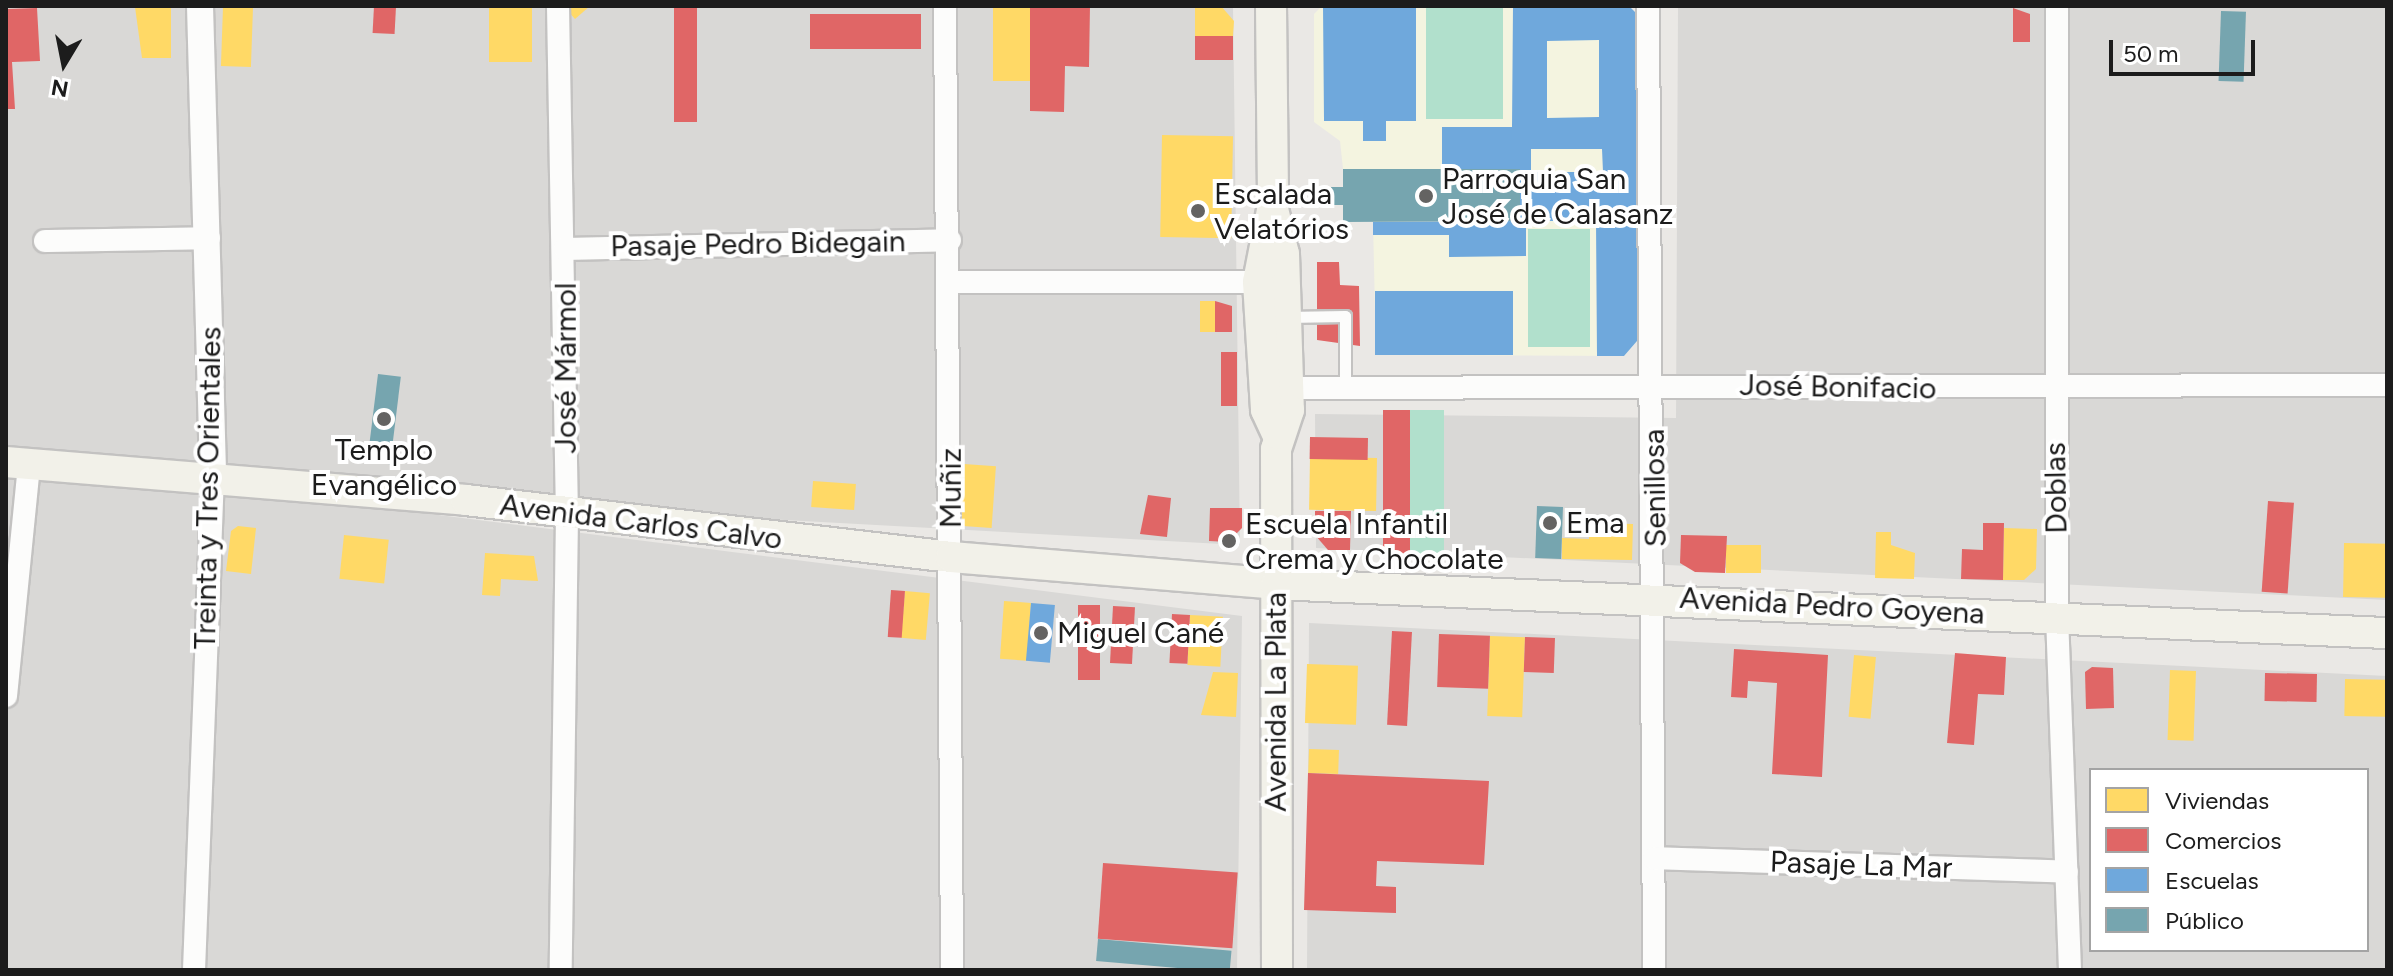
<!DOCTYPE html>
<html>
<head>
<meta charset="utf-8">
<style>
  body { margin:0 }
  #map { position:relative; width:2393px; height:976px; overflow:hidden; background:#eae8e5; font-family:Figtree,sans-serif }
  div>[style] { position:absolute }
  [style*='--x'] { left:calc(var(--x)*1px); top:calc(var(--y)*1px); width:calc(var(--w)*1px); rotate:calc(var(--a)*1deg) }
  .residential>* { inset:0; background:#d9d8d6 }
  .education>* { inset:0; background:#f4f4e0 }
  .pitch>* { inset:0; background:#b1e0cc; transform-origin:0 0 }
  .homes>* { inset:0; background:#ffd966; transform-origin:0 0 }
  .shops>* { inset:0; background:#e06666; transform-origin:0 0 }
  .schools>* { inset:0; background:#6fa8dc; transform-origin:0 0 }
  .public>* { inset:0; background:#76a5af; transform-origin:0 0 }
  .roads { filter:drop-shadow(2px 0 #c3c2c1) drop-shadow(-2px 0 #c3c2c1) drop-shadow(0 2px #c3c2c1) drop-shadow(0 -2px #c3c2c1) }
  .service>* { height:11px; margin:-5.5px; padding:0 5.5px; transform-origin:5.5px; border-radius:5.5px; background:#fcfcfb }
  .minor>* { height:22px; margin:-11px; padding:0 11px; transform-origin:11px; border-radius:11px; background:#fcfcfb }
  .tertiary>* { height:26px; margin:-13px; padding:0 13px; transform-origin:13px; border-radius:13px; background:#fcfcfb }
  .secondary>* { height:30px; margin:-15px; padding:0 15px; transform-origin:15px; border-radius:15px; background:#f2f1e9 }
  .dots>* { width:22px; height:22px; translate:-50% -50%; box-sizing:border-box; border:4px solid #fff; border-radius:50% }
  span { translate:-50% -50%; white-space:nowrap; text-align:center; line-height:1.15; -webkit-text-stroke:8px #fff; paint-order:stroke }
  .poi-label { font-size:30px; color:#1c1c1c }
  .left { translate:0 -50%; text-align:left }
  .street-label { font-size:30px; color:#1c1c1c }
  .frame { position:absolute; inset:0; border:8px solid #1c1c1c; pointer-events:none }
  .legend { position:absolute; left:2089px; top:768px; width:280px; height:184px; box-sizing:border-box; background:#fff; border:2px solid #a4a4a4; margin:0; padding:10px 14px; list-style:none; font-size:24px; color:#1c1c1c }
  .legend li { display:flex; align-items:center; gap:16px; height:40px }
  .legend b { width:40px; border:2px solid #a4a4a4 }
  .north { position:absolute; left:24px; top:24px; width:80px; height:80px; -webkit-text-stroke:6px #fff; paint-order:stroke; rotate:190deg; font-size:22px; font-weight:700; line-height:32px; text-align:center; color:#1c1c1c }
  .north::after { content:''; display:block; margin:auto; width:28px; height:36px; background:#1c1c1c; clip-path:polygon(50% 0,100% 100%,50% 72%,0 100%) }
  .scale { position:absolute; left:2109px; top:40px; width:146px; height:36px; box-sizing:border-box; border:4px solid #1c1c1c; border-top:0; padding-left:10px; font-size:24px; line-height:28px; white-space:nowrap; color:#1c1c1c; -webkit-text-stroke:6px #fff; paint-order:stroke }
</style>
</head>
<body>
<div id="map">
  <div class="residential">
    <i style="clip-path:polygon(1233px 6px,1240px 545px,240px 490px,1242px 616px,1237px 970px,6px 970px,6px 8px)"></i>
    <i style="clip-path:polygon(1678px 8px,2387px 8px,2387px 600px,1316px 548px,1315px 414px,1676px 418px)"></i>
    <i style="clip-path:polygon(evenodd,1309px 623px,2387px 676px,2387px 970px,1307px 970px,1309px 623px,2091px 770px,2367px 770px,2367px 950px,2091px 950px,2091px 770px)"></i>
  </div>
  <div class="education">
    <i style="clip-path:polygon(1322px 6px,1629px 6px,1637px 14px,1637px 341px,1624px 356px,1376px 355px,1373px 222px,1520px 221px,1520px 169px,1343px 169px,1340px 141px,1314px 122px,1314px 14px)"></i>
  </div>
  <div class="pitch">
    <i style="left:1426px;top:8px;width:77px;height:111px"></i>
    <i style="left:1590px;top:229px;width:118px;height:62px;rotate:90deg"></i>
    <i style="left:1410px;top:410px;width:34px;height:145px"></i>
  </div>
  <div class="homes">
    <i style="clip-path:polygon(590px 6px,575px 19px,566px 9px,570px 6px)"></i>
    <i style="left:993px;top:6px;width:37px;height:75px"></i>
    <i style="clip-path:polygon(1195px 6px,1221px 6px,1234px 21px,1233px 36px,1195px 36px)"></i>
    <i style="clip-path:polygon(135px 7px,171px 7px,171px 58px,142px 58px)"></i>
    <i style="left:223px;top:7px;width:30px;height:59px;rotate:2deg"></i>
    <i style="left:489px;top:8px;width:43px;height:54px"></i>
    <i style="left:1162px;top:135px;width:71px;height:102px;rotate:1deg"></i>
    <i style="left:1200px;top:301px;width:15px;height:31px"></i>
    <i style="left:1377px;top:458px;width:53px;height:67px;rotate:91deg"></i>
    <i style="left:964px;top:464px;width:32px;height:62px;rotate:4deg"></i>
    <i style="left:813px;top:481px;width:43px;height:26px;rotate:4deg"></i>
    <i style="clip-path:polygon(1589px 523px,1633px 524px,1632px 560px,1562px 559px,1562px 538px,1589px 539px)"></i>
    <i style="clip-path:polygon(238px 526px,256px 528px,251px 574px,226px 571px,231px 531px)"></i>
    <i style="clip-path:polygon(2004px 528px,2037px 529px,2036px 569px,2024px 580px,2003px 580px)"></i>
    <i style="clip-path:polygon(1876px 532px,1891px 532px,1891px 545px,1915px 553px,1914px 579px,1875px 578px)"></i>
    <i style="left:344px;top:535px;width:45px;height:44px;rotate:6deg"></i>
    <i style="left:2344px;top:543px;width:43px;height:54px;rotate:1deg"></i>
    <i style="left:1726px;top:545px;width:35px;height:28px"></i>
    <i style="clip-path:polygon(485px 553px,534px 556px,538px 581px,501px 579px,500px 596px,482px 595px)"></i>
    <i style="left:905px;top:591px;width:25px;height:47px;rotate:5deg"></i>
    <i style="left:1004px;top:601px;width:27px;height:58px;rotate:4deg"></i>
    <i style="left:1190px;top:615px;width:33px;height:50px;rotate:3deg"></i>
    <i style="left:1490px;top:636px;width:35px;height:80px;rotate:2deg"></i>
    <i style="left:1854px;top:655px;width:22px;height:62px;rotate:5deg"></i>
    <i style="left:1307px;top:664px;width:51px;height:59px;rotate:2deg"></i>
    <i style="left:2170px;top:670px;width:26px;height:70px;rotate:2deg"></i>
    <i style="clip-path:polygon(1213px 672px,1238px 673px,1236px 717px,1201px 715px)"></i>
    <i style="left:2345px;top:679px;width:42px;height:37px;rotate:1deg"></i>
    <i style="left:1309px;top:749px;width:30px;height:24px;rotate:2deg"></i>
  </div>
  <div class="shops">
    <i style="left:374px;top:6px;width:22px;height:27px;rotate:3deg"></i>
    <i style="clip-path:polygon(1030px 6px,1090px 6px,1089px 67px,1065px 66px,1064px 112px,1030px 111px)"></i>
    <i style="clip-path:polygon(37px 8px,40px 61px,12px 62px,15px 109px,6px 109px,6px 9px)"></i>
    <i style="left:674px;top:8px;width:23px;height:114px"></i>
    <i style="clip-path:polygon(2013px 8px,2030px 14px,2030px 42px,2013px 42px)"></i>
    <i style="left:810px;top:14px;width:111px;height:35px"></i>
    <i style="left:1195px;top:36px;width:38px;height:24px"></i>
    <i style="clip-path:polygon(1317px 262px,1339px 262px,1340px 285px,1359px 286px,1360px 346px,1317px 340px)"></i>
    <i style="clip-path:polygon(1215px 301px,1232px 306px,1232px 332px,1215px 332px)"></i>
    <i style="left:1221px;top:352px;width:16px;height:54px"></i>
    <i style="left:1383px;top:410px;width:27px;height:144px"></i>
    <i style="left:1310px;top:437px;width:58px;height:22px;rotate:1deg"></i>
    <i style="clip-path:polygon(1148px 495px,1171px 498px,1167px 537px,1140px 534px)"></i>
    <i style="left:2268px;top:501px;width:26px;height:91px;rotate:4deg"></i>
    <i style="clip-path:polygon(1210px 508px,1242px 508px,1242px 528px,1228px 542px,1209px 541px)"></i>
    <i style="clip-path:polygon(1315px 511px,1351px 511px,1350px 550px,1328px 550px,1315px 535px)"></i>
    <i style="clip-path:polygon(1983px 523px,2004px 523px,2003px 580px,1961px 579px,1962px 549px,1983px 550px)"></i>
    <i style="clip-path:polygon(1681px 535px,1727px 536px,1725px 573px,1695px 572px,1680px 563px)"></i>
    <i style="left:891px;top:590px;width:14px;height:47px;rotate:4deg"></i>
    <i style="left:1078px;top:605px;width:22px;height:75px"></i>
    <i style="left:1113px;top:606px;width:22px;height:57px;rotate:3deg"></i>
    <i style="left:1172px;top:614px;width:18px;height:49px;rotate:3deg"></i>
    <i style="left:1392px;top:631px;width:20px;height:94px;rotate:3deg"></i>
    <i style="left:1439px;top:634px;width:51px;height:53px;rotate:2deg"></i>
    <i style="left:1525px;top:637px;width:30px;height:35px;rotate:2deg"></i>
    <i style="clip-path:polygon(1734px 649px,1828px 655px,1822px 777px,1772px 774px,1777px 683px,1748px 681px,1747px 698px,1731px 697px)"></i>
    <i style="clip-path:polygon(1955px 653px,2006px 657px,2004px 695px,1978px 694px,1974px 745px,1947px 743px)"></i>
    <i style="clip-path:polygon(2092px 667px,2113px 668px,2114px 708px,2086px 709px,2085px 672px)"></i>
    <i style="left:2265px;top:673px;width:52px;height:28px;rotate:1deg"></i>
    <i style="clip-path:polygon(1308px 773px,1489px 781px,1484px 865px,1377px 861px,1376px 886px,1396px 887px,1396px 913px,1304px 910px)"></i>
    <i style="left:1103px;top:863px;width:135px;height:76px;rotate:4deg"></i>
  </div>
  <div class="schools">
    <i style="clip-path:polygon(1323px 6px,1416px 6px,1416px 121px,1386px 121px,1386px 141px,1363px 141px,1363px 121px,1324px 121px)"></i>
    <i style="clip-path:polygon(evenodd,1513px 6px,1629px 6px,1637px 14px,1637px 341px,1624px 356px,1597px 356px,1596px 221px,1526px 221px,1526px 256px,1449px 257px,1449px 235px,1373px 235px,1373px 222px,1520px 221px,1520px 169px,1442px 169px,1442px 127px,1512px 127px,1513px 6px,1599px 40px,1599px 117px,1547px 118px,1547px 41px,1599px 40px,1513px 6px,1531px 149px,1602px 149px,1603px 172px,1531px 172px,1531px 149px)"></i>
    <i style="left:1513px;top:291px;width:64px;height:138px;rotate:90deg"></i>
    <i style="left:1031px;top:603px;width:24px;height:58px;rotate:5deg"></i>
  </div>
  <div class="public">
    <i style="left:2221px;top:11px;width:25px;height:70px;rotate:2deg"></i>
    <i style="clip-path:polygon(1343px 169px,1520px 169px,1520px 221px,1343px 222px,1343px 205px,1331px 205px,1331px 187px,1343px 187px)"></i>
    <i style="left:378px;top:374px;width:23px;height:88px;rotate:7deg"></i>
    <i style="left:1537px;top:506px;width:26px;height:52px;rotate:2deg"></i>
    <i style="left:1098px;top:939px;width:134px;height:22px;rotate:5deg"></i>
  </div>
  <div class="roads">
    <div class="service">
      <i style="--x:1286;--y:317;--w:59;--a:-1"></i>
      <i style="--x:1345;--y:316;--w:72;--a:90"></i>
    </div>
    <div class="minor">
      <i style="--x:558;--y:6;--w:509;--a:88.99"></i>
      <i style="--x:567;--y:515;--w:455;--a:90.8"></i>
      <i style="--x:945;--y:6;--w:964;--a:89.58"></i>
      <i style="--x:1648;--y:6;--w:964;--a:89.64"></i>
      <i style="--x:2057;--y:6;--w:610;--a:90"></i>
      <i style="--x:2057;--y:616;--w:354;--a:87.9"></i>
      <i style="--x:45;--y:241;--w:164;--a:-1"></i>
      <i style="--x:565;--y:249;--w:385;--a:-1.3"></i>
      <i style="--x:951;--y:282;--w:307;--a:0"></i>
      <i style="--x:1289;--y:388;--w:1098;--a:-0.16"></i>
      <i style="--x:6;--y:696;--w:233;--a:-84.3"></i>
      <i style="--x:1654;--y:858;--w:413;--a:1.9"></i>
      <i style="--x:194;--y:970;--w:490;--a:-87.8"></i>
    </div>
    <div class="tertiary">
      <i style="--x:200;--y:6;--w:474;--a:88.4"></i>
    </div>
    <div class="secondary">
      <i style="--x:1271;--y:6;--w:203;--a:89.4"></i>
      <i style="--x:1273;--y:209;--w:46;--a:76.3"></i>
      <i style="--x:1284;--y:254;--w:156;--a:88.2"></i>
      <i style="--x:1289;--y:410;--w:41;--a:108.4"></i>
      <i style="--x:1276;--y:449;--w:521;--a:89.89"></i>
      <i style="--x:1272;--y:210;--w:73;--a:101"></i>
      <i style="--x:1258;--y:282;--w:128;--a:86.4"></i>
      <i style="--x:1266;--y:410;--w:26;--a:65"></i>
      <i style="--x:6;--y:462;--w:462;--a:4.7"></i>
      <i style="--x:466;--y:500;--w:488;--a:6.7"></i>
      <i style="--x:951;--y:557;--w:326;--a:4.7"></i>
      <i style="--x:1276;--y:584;--w:1112;--a:2.53"></i>
    </div>
  </div>
  <div class="dots">
    <i style="left:1426px;top:196px;background:#646362"></i>
    <i style="left:1198px;top:211px;background:#646362"></i>
    <i style="left:384px;top:419px;background:#646362"></i>
    <i style="left:1550px;top:523px;background:#646362"></i>
    <i style="left:1229px;top:541px;background:#646362"></i>
    <i style="left:1041px;top:633px;background:#646362"></i>
  </div>
  <div class="poi-label">
    <span class="left" style="left:1442px;top:196px">Parroquia San<br>José de Calasanz</span>
    <span class="left" style="left:1214px;top:211px">Escalada<br>Velatórios</span>
    <span style="left:384px;top:467px">Templo<br>Evangélico</span>
    <span class="left" style="left:1566px;top:523px">Ema</span>
    <span class="left" style="left:1245px;top:541px">Escuela Infantil<br>Crema y Chocolate</span>
    <span class="left" style="left:1057px;top:633px">Miguel Cané</span>
  </div>
  <div class="street-label">
    <span style="left:758px;top:244px;rotate:-1deg">Pasaje Pedro Bidegain</span>
    <span style="left:566px;top:368px;rotate:-90deg">José Mármol</span>
    <span style="left:1838px;top:387px;rotate:1deg">José Bonifacio</span>
    <span style="left:208px;top:488px;rotate:-89deg">Treinta y Tres Orientales</span>
    <span style="left:951px;top:488px;rotate:-90deg">Muñiz</span>
    <span style="left:1655px;top:488px;rotate:-91deg">Senillosa</span>
    <span style="left:2056px;top:488px;rotate:-91deg">Doblas</span>
    <span style="left:641px;top:522px;rotate:7deg">Avenida Carlos Calvo</span>
    <span style="left:1832px;top:606px;rotate:3deg">Avenida Pedro Goyena</span>
    <span style="left:1276px;top:702px;rotate:-90deg">Avenida La Plata</span>
    <span style="left:1861px;top:865px;rotate:2deg">Pasaje La Mar</span>
  </div>
  <div class="frame"></div>
  <ul class="legend">
  <li><b style="height:22px;background:#ffd966"></b>Viviendas</li>
  <li><b style="height:22px;background:#e06666"></b>Comercios</li>
  <li><b style="height:22px;background:#6fa8dc"></b>Escuelas</li>
  <li><b style="height:22px;background:#76a5af"></b>Público</li>
  </ul>
  <div class="north">N</div>
  <div class="scale">50 m</div>
</div>
</body>
</html>
